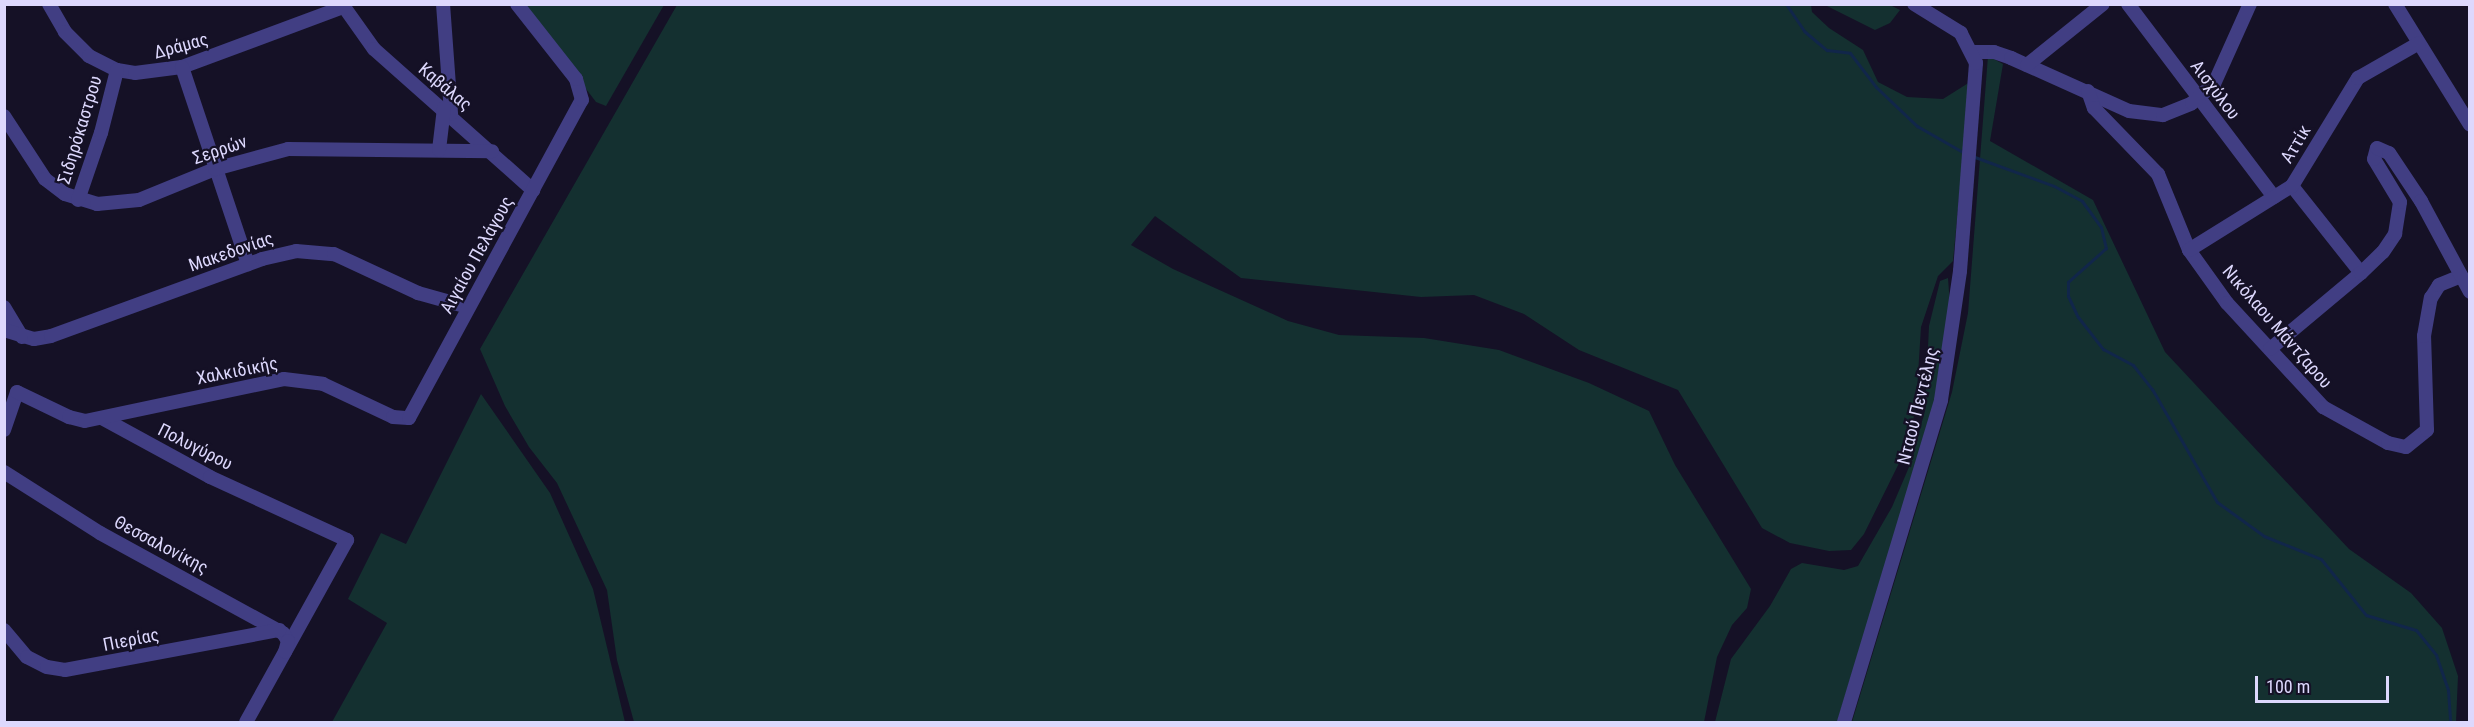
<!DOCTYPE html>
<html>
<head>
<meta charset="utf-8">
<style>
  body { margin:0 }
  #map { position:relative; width:2474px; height:727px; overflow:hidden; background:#151126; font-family:"Roboto Condensed",sans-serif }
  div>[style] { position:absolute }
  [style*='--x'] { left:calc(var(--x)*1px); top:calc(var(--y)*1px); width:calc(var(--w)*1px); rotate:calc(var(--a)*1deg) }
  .green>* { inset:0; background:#143030 }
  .stream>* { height:3px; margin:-1.5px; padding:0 1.5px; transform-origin:1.5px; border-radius:1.5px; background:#11264a }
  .minor>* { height:14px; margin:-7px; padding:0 7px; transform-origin:7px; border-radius:7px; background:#413e83 }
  span { translate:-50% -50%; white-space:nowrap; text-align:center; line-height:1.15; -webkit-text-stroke:4.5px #151126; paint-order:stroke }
  .street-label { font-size:18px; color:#ddd8fd }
  .frame { position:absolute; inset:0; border:6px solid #ddd8fd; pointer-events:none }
  .scale { position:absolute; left:2255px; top:676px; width:134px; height:27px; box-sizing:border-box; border:3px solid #ddd8fd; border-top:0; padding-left:8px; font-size:18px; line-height:21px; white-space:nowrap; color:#ddd8fd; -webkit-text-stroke:4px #151126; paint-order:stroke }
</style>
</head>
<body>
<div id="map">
  <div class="green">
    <i style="clip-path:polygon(522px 5px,664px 5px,606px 106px,596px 102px)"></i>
    <i style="clip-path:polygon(677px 5px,1811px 5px,1812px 12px,1829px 28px,1863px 50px,1878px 82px,1907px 97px,1943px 99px,1970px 82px,1953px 261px,1938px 276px,1921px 327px,1916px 407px,1907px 447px,1864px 534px,1851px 550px,1829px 551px,1790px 543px,1762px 528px,1678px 390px,1579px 350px,1524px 314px,1474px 295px,1421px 297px,1241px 278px,1155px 216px,1131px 245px,1173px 269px,1288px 321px,1339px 335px,1424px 338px,1499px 350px,1589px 383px,1649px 411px,1675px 465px,1751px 589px,1747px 608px,1732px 625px,1717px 657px,1704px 722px,634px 722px,617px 660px,607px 590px,557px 483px,529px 447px,505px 406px,480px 349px)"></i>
    <i style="clip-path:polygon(1825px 5px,1890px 5px,1900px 10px,1890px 23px,1875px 30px)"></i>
    <i style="clip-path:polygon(1988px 56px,2003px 64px,1990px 141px,2093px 200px,2165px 352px,2349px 549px,2411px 593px,2442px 628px,2458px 676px,2456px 722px,1852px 722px,1952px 392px,1968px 313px)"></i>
    <i style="clip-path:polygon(1948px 278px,1950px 305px,1935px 403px,1837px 722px,1715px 722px,1731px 659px,1770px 606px,1791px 569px,1802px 563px,1844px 570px,1858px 566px,1892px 507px,1912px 460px,1925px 410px,1929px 326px,1940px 281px)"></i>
    <i style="clip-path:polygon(481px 394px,550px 493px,593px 589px,625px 722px,332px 722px,387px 623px,348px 599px,381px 533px,406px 544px)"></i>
  </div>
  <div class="stream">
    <i style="--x:1786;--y:4;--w:32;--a:56"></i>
    <i style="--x:1804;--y:31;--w:30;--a:40"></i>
    <i style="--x:1827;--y:50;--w:23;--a:7"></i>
    <i style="--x:1850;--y:53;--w:43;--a:52.6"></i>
    <i style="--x:1876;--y:87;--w:57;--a:43.6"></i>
    <i style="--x:1917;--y:126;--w:56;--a:29.7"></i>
    <i style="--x:1972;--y:156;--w:87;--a:20.1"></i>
    <i style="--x:2054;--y:186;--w:32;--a:28"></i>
    <i style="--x:2082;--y:201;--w:32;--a:54"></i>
    <i style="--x:2101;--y:227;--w:22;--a:77"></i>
    <i style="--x:2106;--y:248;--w:51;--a:138.2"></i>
    <i style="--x:2068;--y:282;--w:14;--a:90"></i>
    <i style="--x:2068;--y:296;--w:23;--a:65"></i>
    <i style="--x:2078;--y:317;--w:41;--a:52"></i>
    <i style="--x:2103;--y:349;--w:34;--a:28"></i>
    <i style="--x:2133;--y:365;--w:31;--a:52"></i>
    <i style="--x:2152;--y:389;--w:130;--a:60.1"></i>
    <i style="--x:2217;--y:502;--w:58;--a:35.9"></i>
    <i style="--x:2264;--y:536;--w:61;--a:22"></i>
    <i style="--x:2321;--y:559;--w:72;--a:51.2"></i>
    <i style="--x:2366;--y:615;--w:52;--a:16.7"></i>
    <i style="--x:2416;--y:630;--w:32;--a:51"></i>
    <i style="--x:2436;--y:655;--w:37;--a:71"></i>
    <i style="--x:2448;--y:690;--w:32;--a:86"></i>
  </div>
  <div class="minor">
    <i style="--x:49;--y:4;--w:32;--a:60"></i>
    <i style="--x:65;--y:32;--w:34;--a:45"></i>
    <i style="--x:89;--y:56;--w:31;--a:27"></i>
    <i style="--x:117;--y:70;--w:18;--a:9"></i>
    <i style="--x:135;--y:73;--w:47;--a:-7.3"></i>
    <i style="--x:182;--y:67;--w:172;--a:-20.4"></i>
    <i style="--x:342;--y:4;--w:55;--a:54.6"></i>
    <i style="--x:374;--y:49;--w:213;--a:41.6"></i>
    <i style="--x:443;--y:4;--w:110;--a:85.8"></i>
    <i style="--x:2128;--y:4;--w:242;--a:52.9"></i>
    <i style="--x:2395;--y:4;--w:142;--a:58.2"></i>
    <i style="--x:1973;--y:52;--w:21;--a:0"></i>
    <i style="--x:1994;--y:52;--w:18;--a:19"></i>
    <i style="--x:2011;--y:58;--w:129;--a:24.2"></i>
    <i style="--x:2129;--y:111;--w:34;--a:7"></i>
    <i style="--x:2163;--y:115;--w:31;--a:-22"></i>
    <i style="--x:2192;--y:103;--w:29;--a:-41"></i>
    <i style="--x:2214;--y:84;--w:88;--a:-65.8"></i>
    <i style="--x:2027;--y:65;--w:97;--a:-38.8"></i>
    <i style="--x:182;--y:67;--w:208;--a:71.5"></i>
    <i style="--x:2088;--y:91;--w:18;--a:71"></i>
    <i style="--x:2094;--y:108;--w:92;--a:45.9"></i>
    <i style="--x:2158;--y:174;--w:82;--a:67.8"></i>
    <i style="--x:2189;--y:250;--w:65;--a:54.4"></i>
    <i style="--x:2227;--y:303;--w:142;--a:47.3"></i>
    <i style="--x:2323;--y:407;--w:74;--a:29"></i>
    <i style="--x:2388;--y:443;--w:18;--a:13"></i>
    <i style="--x:2406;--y:447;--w:27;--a:-39"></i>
    <i style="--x:2427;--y:430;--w:94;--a:-91.8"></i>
    <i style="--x:2424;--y:336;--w:39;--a:-80"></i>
    <i style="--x:2431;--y:298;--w:15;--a:-58"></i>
    <i style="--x:2439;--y:285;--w:24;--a:-22"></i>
    <i style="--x:4;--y:116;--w:75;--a:56.9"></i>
    <i style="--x:45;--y:179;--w:25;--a:37"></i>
    <i style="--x:65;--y:194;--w:34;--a:17"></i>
    <i style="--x:97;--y:204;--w:42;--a:-5.4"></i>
    <i style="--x:139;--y:200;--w:82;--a:-22.2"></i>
    <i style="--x:215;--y:169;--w:76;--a:-15.3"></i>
    <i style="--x:288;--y:149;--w:204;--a:0.6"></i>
    <i style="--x:439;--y:150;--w:42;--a:-83.2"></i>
    <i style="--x:2292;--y:186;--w:111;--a:51.6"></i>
    <i style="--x:78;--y:200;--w:71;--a:-71.1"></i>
    <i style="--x:101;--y:133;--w:65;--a:-75.7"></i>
    <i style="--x:2189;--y:250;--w:121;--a:-31.9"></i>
    <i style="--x:2292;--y:186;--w:127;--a:-58.6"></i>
    <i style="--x:2358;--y:78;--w:70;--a:-29.8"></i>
    <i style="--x:4;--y:307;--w:35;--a:59"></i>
    <i style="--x:4;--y:330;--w:31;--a:17"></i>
    <i style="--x:34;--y:339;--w:17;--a:-10"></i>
    <i style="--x:51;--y:336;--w:225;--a:-20"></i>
    <i style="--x:262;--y:259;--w:35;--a:-13"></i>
    <i style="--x:296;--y:251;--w:38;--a:5"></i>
    <i style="--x:334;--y:254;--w:93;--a:24.9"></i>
    <i style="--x:418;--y:293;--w:52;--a:15.6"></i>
    <i style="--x:2270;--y:349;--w:119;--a:-39.9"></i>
    <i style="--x:2361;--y:273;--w:30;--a:-44"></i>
    <i style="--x:2383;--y:252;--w:22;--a:-56"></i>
    <i style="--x:2395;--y:234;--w:32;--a:-81"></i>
    <i style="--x:2400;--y:202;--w:50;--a:-121.2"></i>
    <i style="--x:2374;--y:159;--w:11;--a:-75"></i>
    <i style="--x:2377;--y:148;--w:13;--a:23"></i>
    <i style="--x:2389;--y:153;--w:58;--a:56.3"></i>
    <i style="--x:2421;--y:201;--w:103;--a:61.7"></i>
    <i style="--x:102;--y:418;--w:123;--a:28.6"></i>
    <i style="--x:210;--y:477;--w:151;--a:24.7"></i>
    <i style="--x:347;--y:540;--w:208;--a:119"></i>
    <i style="--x:4;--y:430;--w:40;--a:-71.1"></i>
    <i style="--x:17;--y:392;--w:58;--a:25.7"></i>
    <i style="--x:69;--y:417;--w:16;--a:14"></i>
    <i style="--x:85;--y:421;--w:203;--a:-11.9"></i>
    <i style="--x:284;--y:379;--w:39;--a:7"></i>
    <i style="--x:323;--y:384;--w:77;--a:25.2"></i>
    <i style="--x:393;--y:417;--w:16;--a:4"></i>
    <i style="--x:409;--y:418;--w:362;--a:-61.5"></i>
    <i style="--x:582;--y:100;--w:22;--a:-106"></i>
    <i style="--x:576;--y:79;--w:95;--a:-128.2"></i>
    <i style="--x:4;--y:472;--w:114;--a:32.4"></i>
    <i style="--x:100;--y:533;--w:209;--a:28.7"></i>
    <i style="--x:283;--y:633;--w:9;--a:58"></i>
    <i style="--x:288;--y:641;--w:11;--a:105"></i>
    <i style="--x:4;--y:630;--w:35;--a:50"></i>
    <i style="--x:27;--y:657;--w:22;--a:27"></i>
    <i style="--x:47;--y:667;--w:18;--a:9"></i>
    <i style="--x:65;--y:670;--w:218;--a:-10.6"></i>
    <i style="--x:1844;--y:722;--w:336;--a:-73.2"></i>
    <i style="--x:1941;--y:400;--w:130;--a:-81.6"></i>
    <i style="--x:1960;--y:271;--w:209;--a:-85.6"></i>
    <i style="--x:1976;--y:63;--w:34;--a:-117"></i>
    <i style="--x:1961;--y:33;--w:55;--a:-148.3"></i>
  </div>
  <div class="street-label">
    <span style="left:181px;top:46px;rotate:-15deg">Δράμας</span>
    <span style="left:445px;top:87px;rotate:40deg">Καβάλας</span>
    <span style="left:2215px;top:90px;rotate:53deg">Αισχύλου</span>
    <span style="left:80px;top:130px;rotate:-73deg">Σιδηρόκαστρου</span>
    <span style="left:2296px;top:144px;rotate:-59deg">Αττίκ</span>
    <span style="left:220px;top:150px;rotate:-19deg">Σερρών</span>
    <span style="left:231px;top:252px;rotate:-19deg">Μακεδονίας</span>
    <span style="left:477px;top:255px;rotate:-61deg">Αιγαίου Πελάγους</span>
    <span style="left:2277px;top:327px;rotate:49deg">Νικόλαου Μάντζαρου</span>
    <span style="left:237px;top:371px;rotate:-11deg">Χαλκιδικής</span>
    <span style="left:1918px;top:406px;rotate:-76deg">Νταού Πεντέλης</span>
    <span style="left:195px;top:447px;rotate:27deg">Πολυγύρου</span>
    <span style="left:161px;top:545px;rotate:28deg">Θεσσαλονίκης</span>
    <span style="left:131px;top:640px;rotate:-11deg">Πιερίας</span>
  </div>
  <div class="frame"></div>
  <div class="scale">100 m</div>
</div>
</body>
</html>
